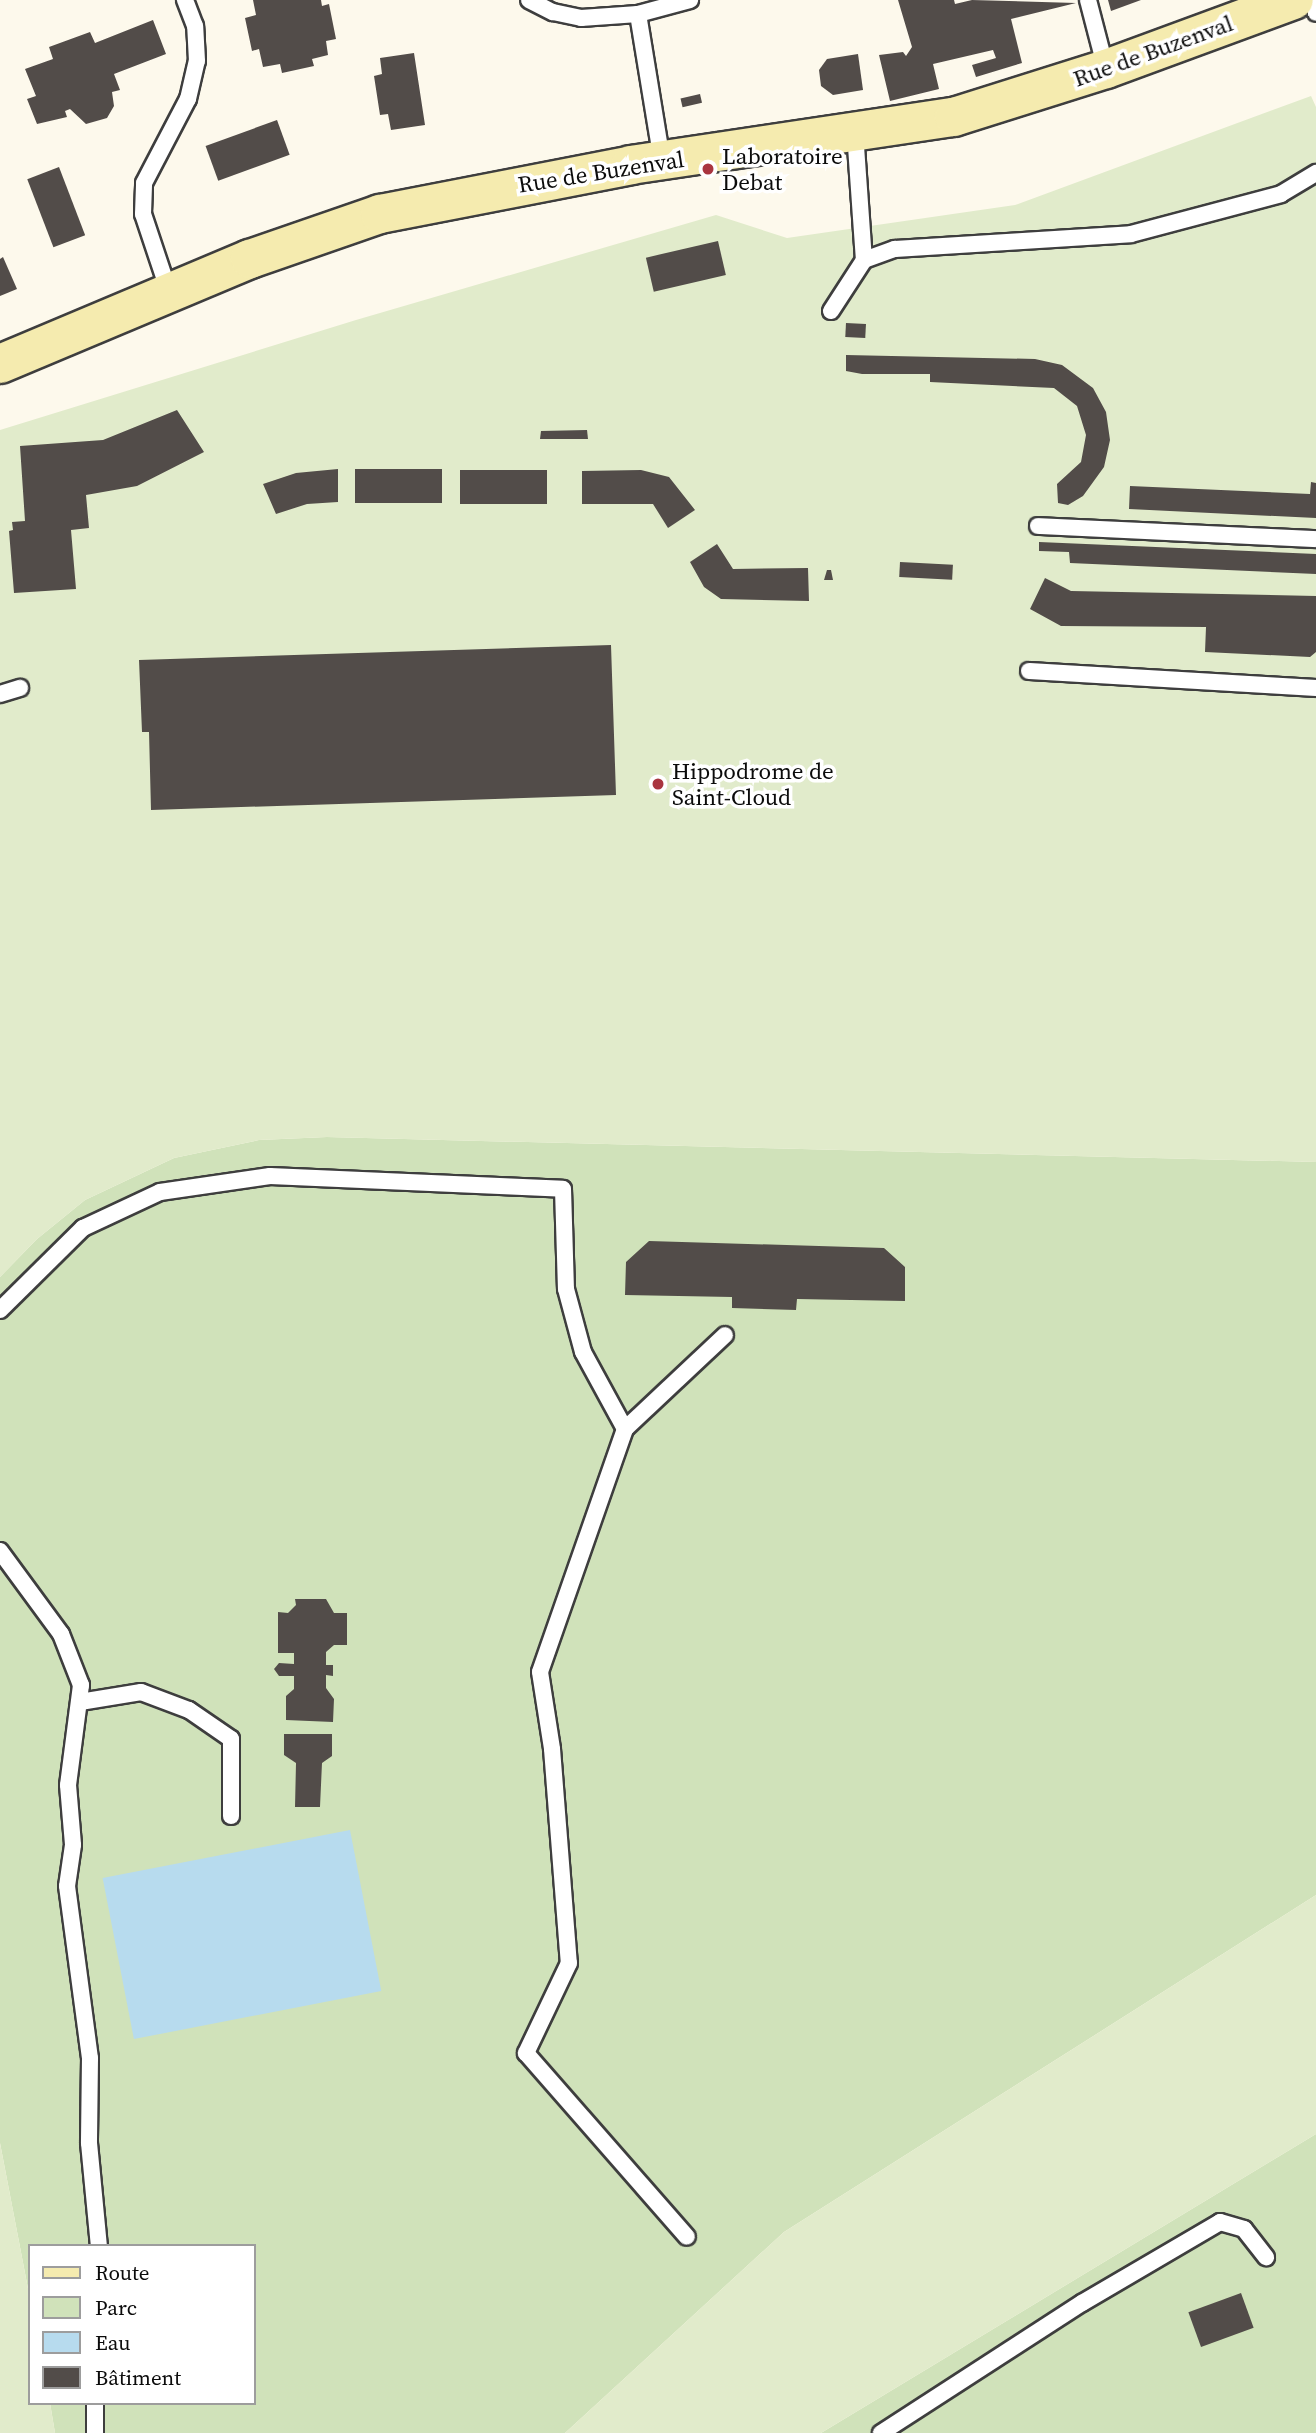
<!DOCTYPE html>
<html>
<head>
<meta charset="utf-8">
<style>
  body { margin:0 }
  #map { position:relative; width:1316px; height:2433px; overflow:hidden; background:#fdf9ec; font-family:"Source Serif 4",serif }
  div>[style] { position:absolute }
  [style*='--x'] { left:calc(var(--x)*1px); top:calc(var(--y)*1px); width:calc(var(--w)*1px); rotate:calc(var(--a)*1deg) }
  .green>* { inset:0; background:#d0e2ba }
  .pitch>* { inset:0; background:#e1ebcb }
  .water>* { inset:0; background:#b7dbee; transform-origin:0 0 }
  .building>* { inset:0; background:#524c49; transform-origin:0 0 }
  .roads { filter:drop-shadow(2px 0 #3e3e3e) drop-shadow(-2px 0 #3e3e3e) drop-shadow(0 2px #3e3e3e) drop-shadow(0 -2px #3e3e3e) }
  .service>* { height:16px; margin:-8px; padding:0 8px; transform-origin:8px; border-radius:8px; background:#fff }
  .secondary>* { height:38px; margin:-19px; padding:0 19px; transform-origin:19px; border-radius:19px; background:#f5ebaf }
  .dots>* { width:19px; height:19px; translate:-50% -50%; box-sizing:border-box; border:4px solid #fff; border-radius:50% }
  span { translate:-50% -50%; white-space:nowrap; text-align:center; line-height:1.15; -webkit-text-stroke:7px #fff; paint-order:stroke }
  .street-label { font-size:23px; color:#0b0b0b }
  .poi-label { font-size:23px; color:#0b0b0b }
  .left { translate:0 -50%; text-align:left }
  .legend { position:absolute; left:28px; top:2244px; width:228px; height:161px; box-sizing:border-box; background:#fff; border:2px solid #9d9d9d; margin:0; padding:9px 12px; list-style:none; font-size:21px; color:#0b0b0b }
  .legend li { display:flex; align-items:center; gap:14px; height:35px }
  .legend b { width:35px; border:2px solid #9d9d9d }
</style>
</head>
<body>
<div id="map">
  <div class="green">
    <i style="clip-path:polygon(327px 1137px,1316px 1162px,1316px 1895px,784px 2232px,565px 2433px,55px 2433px,50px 2403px,254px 2403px,254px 2246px,30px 2246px,30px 2299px,0 2143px,0 1277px,37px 1239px,85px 1200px,174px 1158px,259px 1140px)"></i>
    <i style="clip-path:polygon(1316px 2134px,1316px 2433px,821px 2433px)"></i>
  </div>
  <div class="pitch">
    <i style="clip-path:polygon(1311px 96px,1316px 107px,1316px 1162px,327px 1137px,259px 1140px,174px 1158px,85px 1200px,37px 1239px,0 1277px,0 430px,356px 320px,716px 215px,787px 238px,1015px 205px)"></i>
    <i style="clip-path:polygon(1316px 1895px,1316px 2134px,821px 2433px,565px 2433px,784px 2232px)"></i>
    <i style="clip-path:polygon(0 2143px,30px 2299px,30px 2403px,50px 2403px,55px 2433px,0 2433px)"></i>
  </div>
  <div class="water">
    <i style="left:350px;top:1830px;width:164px;height:252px;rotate:79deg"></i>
  </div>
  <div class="building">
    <i style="clip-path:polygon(253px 0,321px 0,322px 6px,329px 4px,336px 39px,326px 41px,328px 55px,312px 59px,314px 66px,282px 73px,280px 64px,263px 67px,259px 49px,252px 51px,245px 18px,256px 15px)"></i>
    <i style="clip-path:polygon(898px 0,954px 0,955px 4px,972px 0,1076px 3px,1011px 19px,1022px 63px,976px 77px,972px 65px,996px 58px,993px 50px,933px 64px,939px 89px,890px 101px,879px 55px,903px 52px,906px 56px,912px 47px)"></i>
    <i style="clip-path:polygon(1108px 0,1141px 0,1111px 11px)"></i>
    <i style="clip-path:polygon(153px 20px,166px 54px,114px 74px,120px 90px,112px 92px,114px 106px,107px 118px,86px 124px,70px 109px,65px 111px,67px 117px,37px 124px,27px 99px,36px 96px,25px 69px,53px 59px,49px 47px,90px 32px,95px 43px)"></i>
    <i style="clip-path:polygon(414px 53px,425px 125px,391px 130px,388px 114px,380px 115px,374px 76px,382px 74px,380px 58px)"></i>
    <i style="clip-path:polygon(858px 54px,863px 90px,833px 95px,821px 86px,819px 70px,827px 59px)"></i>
    <i style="left:700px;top:94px;width:9px;height:20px;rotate:77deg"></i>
    <i style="left:277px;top:120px;width:37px;height:76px;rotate:70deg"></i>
    <i style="left:59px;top:167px;width:73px;height:34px;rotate:69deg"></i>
    <i style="left:718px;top:241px;width:35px;height:74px;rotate:77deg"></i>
    <i style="clip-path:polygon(3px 257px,17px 289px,0 296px,0 259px)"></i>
    <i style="left:846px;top:323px;width:20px;height:14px;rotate:3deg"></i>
    <i style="clip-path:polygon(846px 355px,1035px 359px,1062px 365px,1093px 388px,1106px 412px,1110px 440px,1104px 467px,1083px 496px,1068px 505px,1058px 503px,1057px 484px,1081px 462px,1086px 435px,1077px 406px,1054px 388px,930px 382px,930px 374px,862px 374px,846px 371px)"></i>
    <i style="clip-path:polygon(177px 410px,204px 452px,137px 486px,86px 495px,89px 528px,71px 530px,76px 589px,14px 593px,9px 531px,13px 530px,12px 522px,25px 521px,20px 446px,103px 440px)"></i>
    <i style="clip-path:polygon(587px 430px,588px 439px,540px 439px,541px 431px)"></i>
    <i style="clip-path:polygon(338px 469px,338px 502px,307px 504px,276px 514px,263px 484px,296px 473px)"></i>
    <i style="left:355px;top:469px;width:87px;height:34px"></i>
    <i style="left:460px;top:470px;width:87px;height:34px"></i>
    <i style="clip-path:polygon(641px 470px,669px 477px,695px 510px,668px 528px,653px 504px,582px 504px,582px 471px)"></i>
    <i style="clip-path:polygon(1311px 482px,1316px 483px,1316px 518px,1129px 509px,1130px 486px,1310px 494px)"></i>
    <i style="clip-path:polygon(1039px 542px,1316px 554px,1316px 574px,1070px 563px,1069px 552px,1039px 551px)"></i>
    <i style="clip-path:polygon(717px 544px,733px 569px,808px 568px,809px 601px,721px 599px,704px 587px,690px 562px)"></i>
    <i style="left:900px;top:562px;width:53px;height:15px;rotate:3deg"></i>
    <i style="clip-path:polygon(827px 570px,831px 570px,833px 580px,824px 580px)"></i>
    <i style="clip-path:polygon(1045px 578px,1071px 591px,1316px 596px,1316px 652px,1310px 657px,1205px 652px,1206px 627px,1061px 626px,1030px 609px)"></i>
    <i style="clip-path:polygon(611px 645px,616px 795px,151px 810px,149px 732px,142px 732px,139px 660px)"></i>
    <i style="clip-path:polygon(649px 1241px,884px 1248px,905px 1267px,905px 1301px,797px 1299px,796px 1310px,732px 1308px,732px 1297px,625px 1295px,626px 1262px)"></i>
    <i style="clip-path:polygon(295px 1599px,326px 1599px,334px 1613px,347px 1613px,347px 1645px,334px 1645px,326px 1652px,326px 1665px,333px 1665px,333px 1676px,326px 1675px,326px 1688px,334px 1699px,333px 1722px,286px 1720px,286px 1696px,294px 1689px,294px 1676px,279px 1676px,274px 1669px,279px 1663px,294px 1664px,294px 1653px,278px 1653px,278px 1612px,288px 1613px,296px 1605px)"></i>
    <i style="clip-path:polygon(284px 1734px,332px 1734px,332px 1756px,322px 1763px,320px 1807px,295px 1807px,296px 1763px,284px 1755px)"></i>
    <i style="left:1241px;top:2293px;width:37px;height:56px;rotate:70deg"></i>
  </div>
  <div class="roads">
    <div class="service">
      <i style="--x:529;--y:0;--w:27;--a:27"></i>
      <i style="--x:553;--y:12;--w:29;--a:12"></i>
      <i style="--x:581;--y:18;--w:57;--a:-4"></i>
      <i style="--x:638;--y:14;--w:54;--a:-15.1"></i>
      <i style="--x:1088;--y:0;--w:71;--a:75.4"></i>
      <i style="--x:1313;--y:0;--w:13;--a:77"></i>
      <i style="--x:638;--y:14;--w:149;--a:80.7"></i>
      <i style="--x:855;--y:132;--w:128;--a:86"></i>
      <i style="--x:169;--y:292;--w:82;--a:-108.4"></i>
      <i style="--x:143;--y:214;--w:31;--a:-88"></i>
      <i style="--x:144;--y:183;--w:95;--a:-62.4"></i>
      <i style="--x:188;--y:99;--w:39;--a:-77"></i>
      <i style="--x:197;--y:61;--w:35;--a:-93"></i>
      <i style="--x:195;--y:26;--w:28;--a:-111"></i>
      <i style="--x:831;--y:311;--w:61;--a:-57.1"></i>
      <i style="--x:864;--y:260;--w:33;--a:-20"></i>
      <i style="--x:895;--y:249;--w:236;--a:-3.6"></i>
      <i style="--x:1131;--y:234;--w:155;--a:-14.9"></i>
      <i style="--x:1281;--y:194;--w:41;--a:-31"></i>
      <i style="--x:1038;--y:526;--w:278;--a:2.7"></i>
      <i style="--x:1029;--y:671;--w:288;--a:3.4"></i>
      <i style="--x:0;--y:694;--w:21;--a:-17"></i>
      <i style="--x:0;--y:1310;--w:117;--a:-44.7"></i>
      <i style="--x:83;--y:1228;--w:85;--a:-25.1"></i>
      <i style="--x:160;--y:1192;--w:111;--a:-8.3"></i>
      <i style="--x:270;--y:1176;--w:293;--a:2.5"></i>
      <i style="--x:563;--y:1189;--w:100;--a:88.3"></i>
      <i style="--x:566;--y:1289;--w:65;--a:74.9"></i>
      <i style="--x:583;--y:1352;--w:88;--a:61.4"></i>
      <i style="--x:625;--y:1429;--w:137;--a:-43.2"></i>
      <i style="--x:625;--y:1429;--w:257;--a:109.3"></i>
      <i style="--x:540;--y:1672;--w:78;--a:81.1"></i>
      <i style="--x:552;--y:1749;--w:215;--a:85.5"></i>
      <i style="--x:569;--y:1963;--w:100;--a:115.5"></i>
      <i style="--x:526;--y:2053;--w:244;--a:48.8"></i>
      <i style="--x:0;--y:1551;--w:103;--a:53.7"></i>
      <i style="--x:61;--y:1634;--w:55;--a:68.6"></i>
      <i style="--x:81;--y:1685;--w:101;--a:97.4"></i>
      <i style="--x:68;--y:1785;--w:60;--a:85.2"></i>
      <i style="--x:73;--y:1845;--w:41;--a:98.3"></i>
      <i style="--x:67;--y:1886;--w:174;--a:82.4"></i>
      <i style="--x:90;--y:2058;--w:85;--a:90.7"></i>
      <i style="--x:89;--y:2143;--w:103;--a:84.5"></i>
      <i style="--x:80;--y:1702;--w:62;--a:-9.3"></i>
      <i style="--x:141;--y:1692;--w:51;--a:20.6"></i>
      <i style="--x:189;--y:1710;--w:51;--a:34.6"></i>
      <i style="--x:231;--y:1739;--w:77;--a:90"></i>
      <i style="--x:95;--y:2433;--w:30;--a:-90"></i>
      <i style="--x:881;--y:2433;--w:239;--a:-32.9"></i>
      <i style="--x:1082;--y:2303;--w:160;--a:-30.4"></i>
      <i style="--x:1220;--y:2222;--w:25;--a:16"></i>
      <i style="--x:1244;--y:2229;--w:36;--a:52"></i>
    </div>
    <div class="secondary">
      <i style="--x:0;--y:364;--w:271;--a:-22.8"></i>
      <i style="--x:250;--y:259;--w:138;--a:-19.1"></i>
      <i style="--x:380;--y:214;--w:256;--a:-11"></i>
      <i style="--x:631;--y:165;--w:327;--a:-8.5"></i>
      <i style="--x:954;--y:117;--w:159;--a:-17.5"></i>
      <i style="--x:1106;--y:69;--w:200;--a:-20.2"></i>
    </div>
  </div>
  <div class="dots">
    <i style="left:708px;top:169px;background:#a9353f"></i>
    <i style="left:658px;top:784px;background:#a9353f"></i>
  </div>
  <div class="street-label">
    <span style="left:1153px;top:51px;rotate:-20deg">Rue de Buzenval</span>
    <span style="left:601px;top:172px;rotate:-9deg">Rue de Buzenval</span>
  </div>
  <div class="poi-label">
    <span class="left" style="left:722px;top:169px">Laboratoire<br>Debat</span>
    <span class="left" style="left:672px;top:784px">Hippodrome de<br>Saint-Cloud</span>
  </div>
  <ul class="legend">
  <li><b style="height:9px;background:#f5ebaf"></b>Route</li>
  <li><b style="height:19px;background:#d0e2ba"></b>Parc</li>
  <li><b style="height:19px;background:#b7dbee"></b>Eau</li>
  <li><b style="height:19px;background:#524c49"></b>Bâtiment</li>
  </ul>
</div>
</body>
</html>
